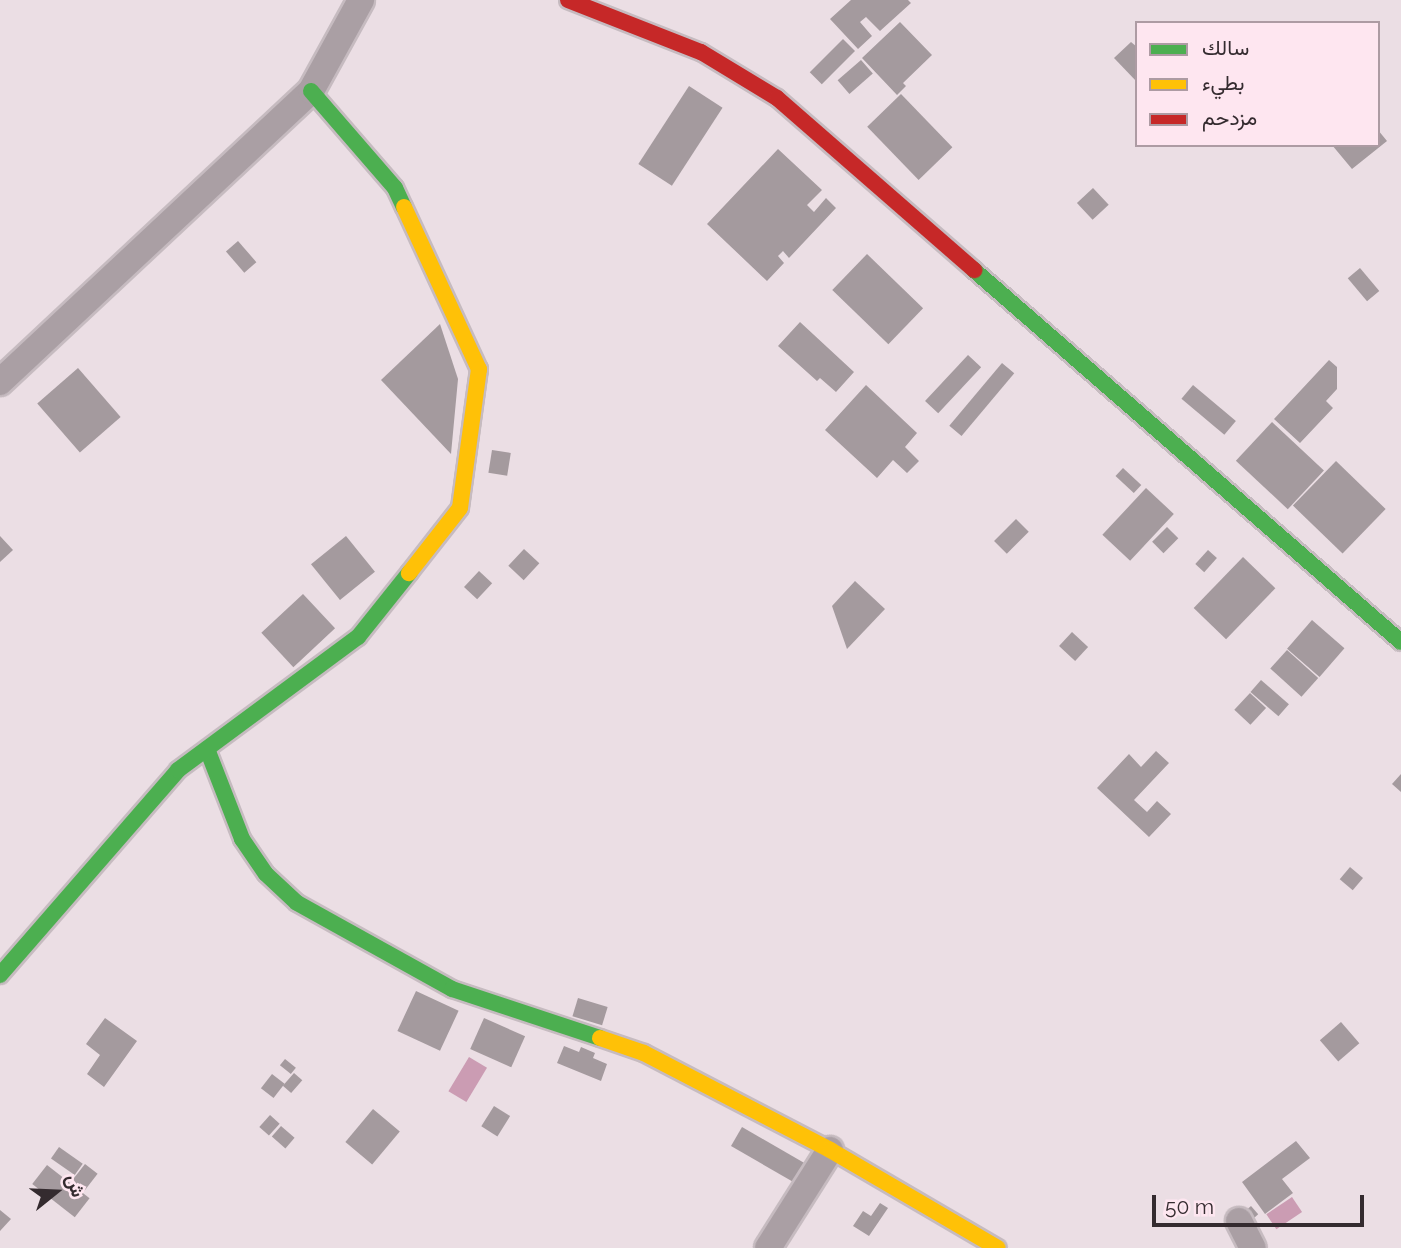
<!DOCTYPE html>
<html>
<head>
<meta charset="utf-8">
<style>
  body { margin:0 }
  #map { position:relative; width:1401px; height:1248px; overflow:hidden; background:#ebdee4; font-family:Raleway,Vazirmatn,sans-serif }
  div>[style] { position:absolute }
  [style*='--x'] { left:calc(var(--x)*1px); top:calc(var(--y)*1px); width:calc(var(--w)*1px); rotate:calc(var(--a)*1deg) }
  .water>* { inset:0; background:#cb9cb3; transform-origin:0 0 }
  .building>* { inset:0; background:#a49a9e; transform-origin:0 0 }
  .roads { filter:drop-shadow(2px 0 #c6bbc0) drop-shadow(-2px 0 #c6bbc0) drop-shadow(0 2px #c6bbc0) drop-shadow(0 -2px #c6bbc0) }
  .street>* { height:26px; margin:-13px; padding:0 13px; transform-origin:13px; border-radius:13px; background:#aa9fa4 }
  .fast>* { height:16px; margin:-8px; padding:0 8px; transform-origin:8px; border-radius:8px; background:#4caf50 }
  .slow>* { height:16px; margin:-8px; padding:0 8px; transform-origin:8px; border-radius:8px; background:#ffc107 }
  .jam>* { height:16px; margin:-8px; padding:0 8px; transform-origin:8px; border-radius:8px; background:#c62828 }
  span { translate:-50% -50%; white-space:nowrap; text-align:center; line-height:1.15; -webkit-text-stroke:7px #fee6f0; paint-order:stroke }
  .legend { position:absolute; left:1135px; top:21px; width:245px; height:126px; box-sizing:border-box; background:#fee6f0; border:2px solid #ad9ba3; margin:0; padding:9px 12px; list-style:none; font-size:21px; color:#342b2f }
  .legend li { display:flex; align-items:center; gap:14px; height:35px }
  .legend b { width:35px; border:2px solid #ad9ba3 }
  .north { position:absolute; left:21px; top:1157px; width:70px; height:70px; -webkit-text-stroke:5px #fee6f0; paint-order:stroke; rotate:72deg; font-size:19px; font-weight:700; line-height:28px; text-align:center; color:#342b2f }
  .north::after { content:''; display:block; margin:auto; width:24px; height:32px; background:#342b2f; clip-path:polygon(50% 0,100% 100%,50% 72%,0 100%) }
  .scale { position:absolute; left:1152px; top:1195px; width:212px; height:32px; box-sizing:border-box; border:4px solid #342b2f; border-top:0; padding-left:9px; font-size:21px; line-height:24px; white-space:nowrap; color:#342b2f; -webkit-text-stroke:5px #fee6f0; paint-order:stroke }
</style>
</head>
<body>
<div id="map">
  <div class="water">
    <i style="left:469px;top:1057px;width:21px;height:40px;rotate:31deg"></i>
    <i style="left:1292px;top:1197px;width:18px;height:31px;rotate:56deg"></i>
  </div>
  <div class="building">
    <i style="clip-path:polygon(851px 0,908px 0,911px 3px,880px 31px,866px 17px,860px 22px,872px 36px,858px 49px,830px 19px)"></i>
    <i style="clip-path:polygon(900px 22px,932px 55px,903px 83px,906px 86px,897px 95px,862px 58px)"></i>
    <i style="left:843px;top:39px;width:17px;height:47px;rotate:45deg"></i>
    <i style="clip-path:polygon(1131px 42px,1137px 47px,1137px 82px,1114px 58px)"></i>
    <i style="left:861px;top:60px;width:18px;height:31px;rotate:49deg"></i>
    <i style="left:689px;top:86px;width:40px;height:93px;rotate:33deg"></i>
    <i style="left:901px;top:94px;width:74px;height:47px;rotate:46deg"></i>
    <i style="clip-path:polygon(1378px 130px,1387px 141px,1352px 169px,1332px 145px,1378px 145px)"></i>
    <i style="clip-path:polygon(778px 149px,822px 190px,807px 205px,814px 212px,826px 198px,836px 208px,789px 258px,783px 251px,778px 256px,784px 263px,767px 281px,707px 224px)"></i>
    <i style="left:1093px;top:188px;width:23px;height:22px;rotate:47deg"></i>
    <i style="left:238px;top:241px;width:28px;height:16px;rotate:49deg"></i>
    <i style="left:867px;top:254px;width:78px;height:50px;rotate:44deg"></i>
    <i style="left:1360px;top:268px;width:30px;height:16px;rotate:50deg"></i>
    <i style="clip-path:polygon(800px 322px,854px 372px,836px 392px,820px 378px,817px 381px,778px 346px)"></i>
    <i style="clip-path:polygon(440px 324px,458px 379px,451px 454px,381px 380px)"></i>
    <i style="left:968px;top:355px;width:18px;height:63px;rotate:43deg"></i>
    <i style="clip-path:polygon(1329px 360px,1337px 367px,1337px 389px,1326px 401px,1333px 408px,1300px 443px,1274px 419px)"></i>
    <i style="left:1002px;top:363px;width:16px;height:82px;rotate:40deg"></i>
    <i style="left:78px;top:368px;width:65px;height:54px;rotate:49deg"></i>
    <i style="clip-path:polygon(866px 385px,917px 433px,905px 447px,919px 461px,907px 473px,893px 460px,877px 478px,825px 430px)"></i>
    <i style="left:1193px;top:385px;width:56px;height:18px;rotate:40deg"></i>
    <i style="left:1272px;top:422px;width:71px;height:53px;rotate:43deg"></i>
    <i style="left:492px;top:450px;width:19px;height:23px;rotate:9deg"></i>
    <i style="left:1336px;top:461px;width:69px;height:62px;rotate:44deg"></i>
    <i style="left:1123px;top:468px;width:25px;height:11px;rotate:43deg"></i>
    <i style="left:1146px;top:488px;width:38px;height:64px;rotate:43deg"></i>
    <i style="left:1016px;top:519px;width:18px;height:31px;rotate:45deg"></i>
    <i style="left:1167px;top:527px;width:16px;height:21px;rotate:45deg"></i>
    <i style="clip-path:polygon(0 536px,13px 550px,0 562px)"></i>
    <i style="left:346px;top:536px;width:46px;height:45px;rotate:51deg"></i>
    <i style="left:524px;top:549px;width:21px;height:23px;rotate:43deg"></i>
    <i style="left:1208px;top:550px;width:12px;height:19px;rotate:42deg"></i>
    <i style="left:1243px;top:557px;width:45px;height:71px;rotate:44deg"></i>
    <i style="left:479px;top:571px;width:18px;height:22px;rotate:43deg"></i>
    <i style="clip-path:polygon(855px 581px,885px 609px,847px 649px,832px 606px)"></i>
    <i style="left:303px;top:594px;width:47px;height:57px;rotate:47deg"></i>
    <i style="left:1312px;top:620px;width:43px;height:38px;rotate:41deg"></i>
    <i style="left:1072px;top:632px;width:22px;height:19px;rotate:43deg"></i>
    <i style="left:1287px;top:650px;width:42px;height:25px;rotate:42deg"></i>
    <i style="left:1261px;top:680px;width:37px;height:16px;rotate:41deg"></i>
    <i style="left:1250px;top:693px;width:22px;height:23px;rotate:43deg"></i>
    <i style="clip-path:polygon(1156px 751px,1169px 763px,1134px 800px,1147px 812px,1157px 801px,1171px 814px,1149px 837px,1097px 788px,1129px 754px,1141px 767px)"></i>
    <i style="clip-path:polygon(1401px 774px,1401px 792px,1392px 784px)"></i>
    <i style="left:1350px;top:867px;width:17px;height:16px;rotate:40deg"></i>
    <i style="left:416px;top:991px;width:47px;height:44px;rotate:25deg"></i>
    <i style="left:578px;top:998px;width:31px;height:19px;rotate:17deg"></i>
    <i style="clip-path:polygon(105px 1018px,137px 1041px,104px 1087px,87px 1074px,100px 1055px,86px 1044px)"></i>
    <i style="left:484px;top:1018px;width:45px;height:34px;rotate:24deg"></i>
    <i style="left:1341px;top:1022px;width:28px;height:28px;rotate:49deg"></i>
    <i style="clip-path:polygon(564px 1046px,579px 1052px,581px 1047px,595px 1053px,593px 1058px,607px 1064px,601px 1081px,557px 1063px)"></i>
    <i style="left:285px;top:1059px;width:14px;height:8px;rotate:39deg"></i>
    <i style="left:294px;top:1073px;width:11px;height:17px;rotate:41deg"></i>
    <i style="left:272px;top:1074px;width:16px;height:18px;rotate:38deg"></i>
    <i style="left:494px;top:1106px;width:19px;height:24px;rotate:32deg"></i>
    <i style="left:373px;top:1109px;width:35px;height:43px;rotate:40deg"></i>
    <i style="left:270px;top:1115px;width:13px;height:16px;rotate:42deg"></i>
    <i style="left:281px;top:1126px;width:18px;height:14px;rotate:41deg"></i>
    <i style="left:742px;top:1127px;width:76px;height:22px;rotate:30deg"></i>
    <i style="clip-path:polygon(1296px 1141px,1310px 1158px,1282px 1179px,1293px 1193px,1265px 1214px,1242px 1182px)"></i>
    <i style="left:59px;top:1147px;width:29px;height:14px;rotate:35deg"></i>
    <i style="left:85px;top:1164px;width:16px;height:21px;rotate:38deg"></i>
    <i style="left:47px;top:1165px;width:54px;height:24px;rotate:38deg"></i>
    <i style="clip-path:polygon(880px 1203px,888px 1208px,869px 1236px,853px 1226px,863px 1211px,871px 1216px)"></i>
    <i style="left:1251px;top:1206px;width:11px;height:9px;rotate:49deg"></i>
    <i style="clip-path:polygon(0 1210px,11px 1219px,0 1231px)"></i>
  </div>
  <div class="roads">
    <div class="street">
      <i style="--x:0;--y:382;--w:426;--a:-43.1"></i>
      <i style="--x:311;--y:91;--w:104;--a:-61.2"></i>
      <i style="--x:1239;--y:1221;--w:30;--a:63"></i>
      <i style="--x:768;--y:1248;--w:116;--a:-57.7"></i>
    </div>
    <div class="fast">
      <i style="--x:311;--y:91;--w:128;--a:49.1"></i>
      <i style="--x:395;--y:188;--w:21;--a:65"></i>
      <i style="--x:974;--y:270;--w:566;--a:41.06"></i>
      <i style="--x:207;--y:749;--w:97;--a:68.7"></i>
      <i style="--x:242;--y:839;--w:42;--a:55.6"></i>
      <i style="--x:266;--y:874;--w:42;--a:43.1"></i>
      <i style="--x:297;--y:903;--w:177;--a:29"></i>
      <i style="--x:452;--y:989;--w:156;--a:18.3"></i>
      <i style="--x:0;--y:975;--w:271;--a:-49"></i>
      <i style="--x:178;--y:770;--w:224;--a:-36.5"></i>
      <i style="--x:358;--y:637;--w:82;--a:-51.4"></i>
    </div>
    <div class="slow">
      <i style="--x:404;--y:207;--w:179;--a:65.2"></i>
      <i style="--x:479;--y:369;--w:140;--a:97.8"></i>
      <i style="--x:460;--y:508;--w:83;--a:128.1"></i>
      <i style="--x:600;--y:1038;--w:46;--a:18.8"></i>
      <i style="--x:644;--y:1053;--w:210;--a:27.5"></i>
      <i style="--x:830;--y:1150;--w:194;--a:30.3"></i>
    </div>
    <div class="jam">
      <i style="--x:568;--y:0;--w:143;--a:21.4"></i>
      <i style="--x:701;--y:52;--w:89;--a:31.2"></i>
      <i style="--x:777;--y:98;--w:262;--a:41.1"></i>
    </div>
  </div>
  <ul class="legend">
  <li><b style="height:9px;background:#4caf50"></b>سالك</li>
  <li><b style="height:9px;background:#ffc107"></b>بطيء</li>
  <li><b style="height:9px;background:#c62828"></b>مزدحم</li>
  </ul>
  <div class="north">ش</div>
  <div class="scale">50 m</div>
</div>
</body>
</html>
